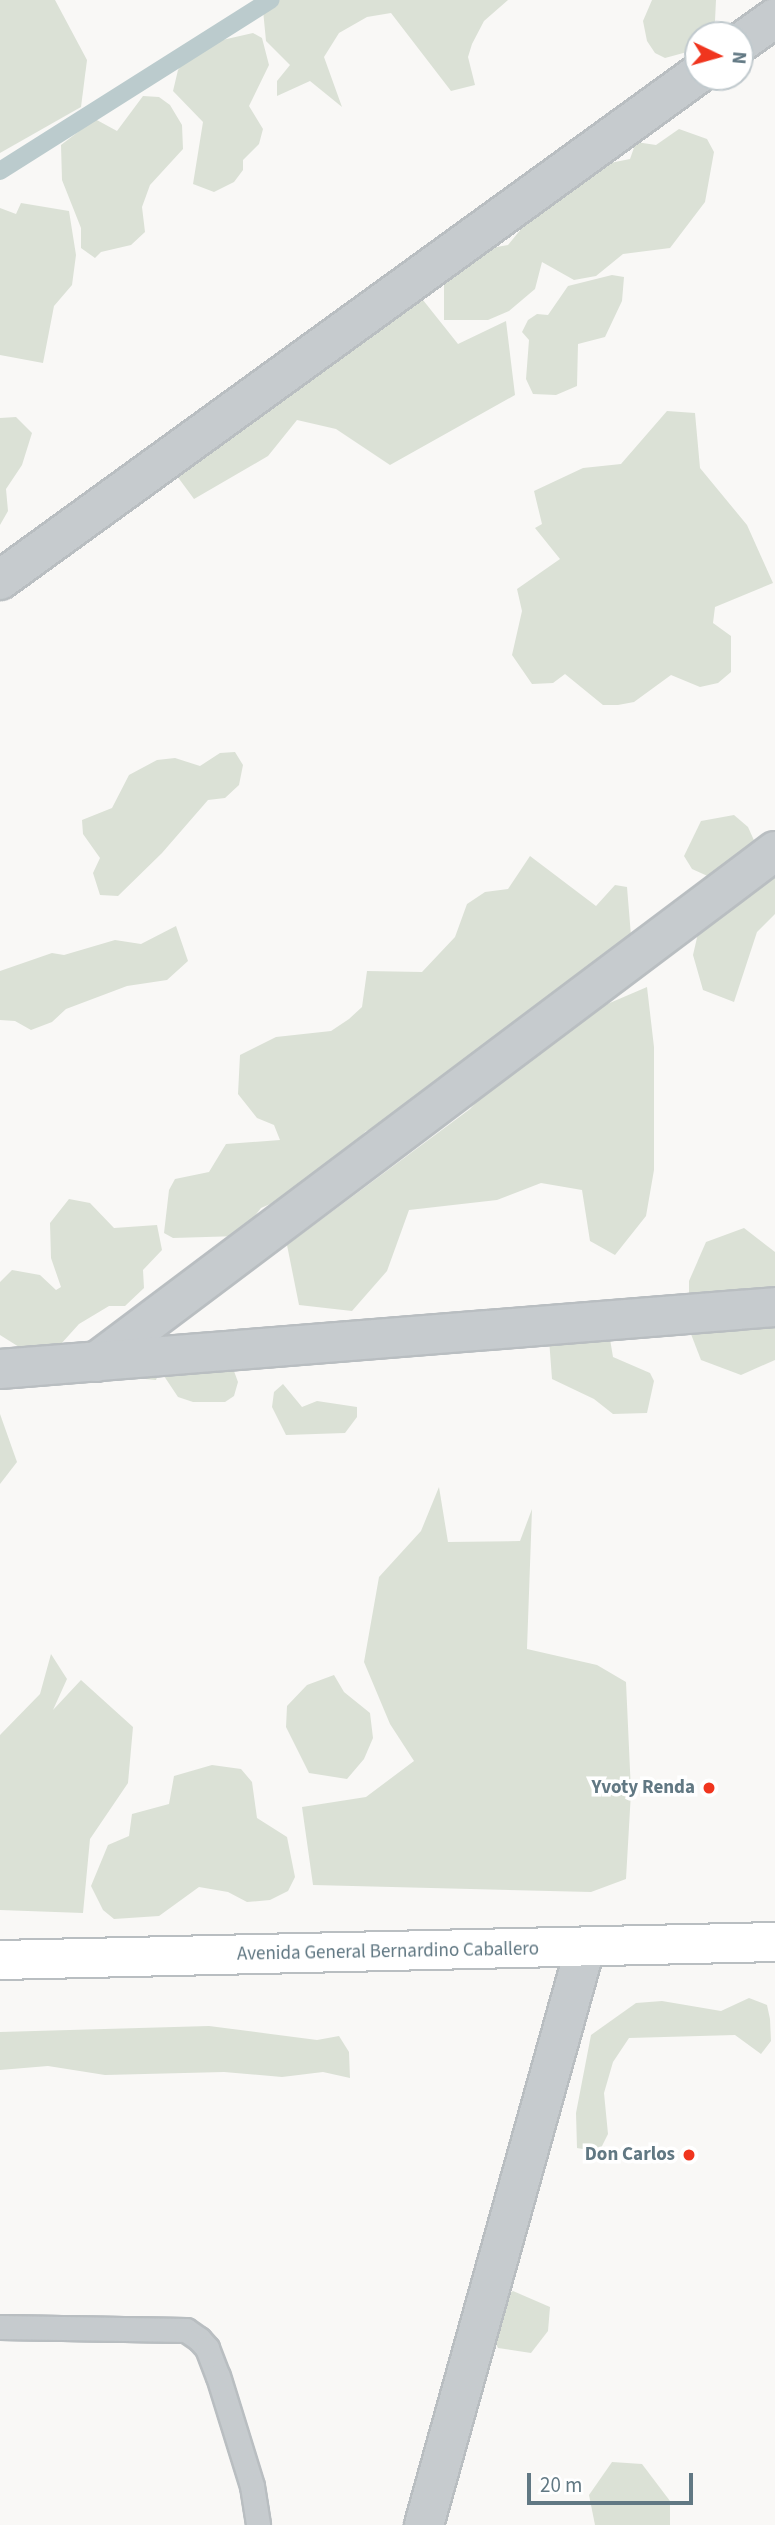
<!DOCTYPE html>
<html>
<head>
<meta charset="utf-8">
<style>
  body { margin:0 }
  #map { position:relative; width:775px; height:2525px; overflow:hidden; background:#f9f8f6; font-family:"Source Sans 3",sans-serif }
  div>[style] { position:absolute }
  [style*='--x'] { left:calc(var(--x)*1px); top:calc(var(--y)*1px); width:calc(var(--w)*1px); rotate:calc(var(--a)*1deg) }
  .green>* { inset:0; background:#dbe1d6 }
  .stream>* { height:18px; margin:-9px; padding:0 9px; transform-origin:9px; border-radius:9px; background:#bbcbcd }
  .roads { filter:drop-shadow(2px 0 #b9bec1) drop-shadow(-2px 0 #b9bec1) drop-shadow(0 2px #b9bec1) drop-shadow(0 -2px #b9bec1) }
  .lane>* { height:23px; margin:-11.5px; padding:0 11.5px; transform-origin:11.5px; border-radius:11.5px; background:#c6cbce }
  .street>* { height:38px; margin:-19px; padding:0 19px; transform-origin:19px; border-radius:19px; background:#c6cbce }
  .primary>* { height:38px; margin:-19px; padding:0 19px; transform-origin:19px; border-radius:19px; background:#fff }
  .dots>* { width:19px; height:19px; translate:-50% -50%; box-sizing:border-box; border:4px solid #fff; border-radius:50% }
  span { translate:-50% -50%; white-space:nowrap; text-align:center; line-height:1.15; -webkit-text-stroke:7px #fff; paint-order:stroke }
  .poi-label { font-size:19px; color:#617883; font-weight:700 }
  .right { translate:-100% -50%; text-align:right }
  .street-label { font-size:19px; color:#617883 }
  .north { position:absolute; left:684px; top:21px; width:70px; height:70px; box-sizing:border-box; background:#fff; border:2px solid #c0c9cd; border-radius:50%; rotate:95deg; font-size:19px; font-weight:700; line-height:28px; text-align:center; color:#617883 }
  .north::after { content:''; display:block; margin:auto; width:24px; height:32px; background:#f0351e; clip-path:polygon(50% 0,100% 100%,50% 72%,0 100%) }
  .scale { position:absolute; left:527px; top:2473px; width:166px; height:32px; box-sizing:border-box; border:4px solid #617883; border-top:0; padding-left:9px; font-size:21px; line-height:24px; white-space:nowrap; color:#617883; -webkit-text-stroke:5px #fff; paint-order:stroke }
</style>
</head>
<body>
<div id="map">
  <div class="green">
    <i style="clip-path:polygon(0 0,55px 0,87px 60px,81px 107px,0 153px)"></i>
    <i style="clip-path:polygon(272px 0,508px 0,484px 21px,472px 44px,468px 57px,475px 85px,451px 91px,391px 13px,367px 17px,339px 33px,324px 57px,342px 107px,310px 81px,277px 96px,277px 81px,290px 65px,266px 41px,263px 10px)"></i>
    <i style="clip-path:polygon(652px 0,716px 0,715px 21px,708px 35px,698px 35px,698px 49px,665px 58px,655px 53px,647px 41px,643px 21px)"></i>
    <i style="clip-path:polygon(253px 33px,262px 38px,269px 65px,249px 106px,263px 129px,259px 144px,243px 160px,243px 170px,234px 182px,214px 192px,193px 184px,203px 122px,173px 91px,178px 70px,196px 46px)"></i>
    <i style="clip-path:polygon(143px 96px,159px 97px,170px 105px,182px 125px,183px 149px,150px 185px,142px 207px,145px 232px,131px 245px,101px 252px,95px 258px,81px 248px,81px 228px,62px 180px,61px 145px,95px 119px,117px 131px)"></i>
    <i style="clip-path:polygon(679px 129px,707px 139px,714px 152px,705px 202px,670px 248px,623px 254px,596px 276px,574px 280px,542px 262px,535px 289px,509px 311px,488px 320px,444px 320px,444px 279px,474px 251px,508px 245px,531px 217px,605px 164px,630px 159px,636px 142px,656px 145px)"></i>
    <i style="clip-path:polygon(21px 203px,69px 211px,76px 255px,72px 285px,54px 306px,43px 363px,0 355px,0 208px,16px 214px)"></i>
    <i style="clip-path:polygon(612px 275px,624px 277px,622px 301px,605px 337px,578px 344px,577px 386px,556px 395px,533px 394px,526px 379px,529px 340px,522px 332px,528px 320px,537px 314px,548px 315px,568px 286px)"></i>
    <i style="clip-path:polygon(419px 295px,458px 344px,506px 321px,515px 395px,390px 465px,336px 429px,297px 420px,268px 456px,194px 499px,177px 476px)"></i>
    <i style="clip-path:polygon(667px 411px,695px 413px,700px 468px,747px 525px,773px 583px,715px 607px,713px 623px,731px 636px,731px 672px,718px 683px,700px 687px,671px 675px,634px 702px,618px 705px,603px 705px,565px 674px,553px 683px,532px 684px,512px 655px,522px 611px,517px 589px,560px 559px,535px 528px,542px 524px,534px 491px,583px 468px,621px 464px)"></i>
    <i style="clip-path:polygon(16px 417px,32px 433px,22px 465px,6px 489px,8px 511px,0 525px,0 418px)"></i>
    <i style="clip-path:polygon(235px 752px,243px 765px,239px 785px,225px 798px,208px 800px,162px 853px,118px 896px,100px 895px,93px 873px,100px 858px,83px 834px,82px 820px,112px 808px,129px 775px,157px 760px,175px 758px,200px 766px,220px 753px)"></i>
    <i style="clip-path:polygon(734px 815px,748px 827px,757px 847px,712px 878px,692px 869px,684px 856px,701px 821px)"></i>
    <i style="clip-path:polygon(530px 856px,596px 906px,615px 885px,627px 887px,632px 948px,396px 1125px,366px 1131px,316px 1184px,261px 1208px,239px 1236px,173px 1238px,164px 1233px,169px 1190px,175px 1179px,209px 1172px,226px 1144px,280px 1140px,274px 1125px,257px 1118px,238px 1094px,240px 1055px,276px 1037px,331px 1031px,349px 1019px,362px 1007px,367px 971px,422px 972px,455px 937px,467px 904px,485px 892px,508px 889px)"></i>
    <i style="clip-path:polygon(775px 872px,775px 914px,757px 932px,734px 1002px,703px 990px,693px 955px,699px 929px)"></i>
    <i style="clip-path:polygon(176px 926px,188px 961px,167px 980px,127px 986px,66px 1009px,52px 1022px,31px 1030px,15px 1021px,0 1020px,0 971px,52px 953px,64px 955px,115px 940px,141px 944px)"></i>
    <i style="clip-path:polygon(647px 987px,654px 1047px,654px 1170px,646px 1216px,615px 1255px,590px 1241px,582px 1190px,541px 1183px,497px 1200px,409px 1210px,387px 1271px,352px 1311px,299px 1305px,287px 1245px,470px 1109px,514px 1062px,584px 1014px)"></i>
    <i style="clip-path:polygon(69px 1199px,90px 1203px,114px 1228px,157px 1225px,162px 1250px,143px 1270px,144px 1288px,125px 1306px,109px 1306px,79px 1324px,51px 1355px,27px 1352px,0 1335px,0 1282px,12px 1270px,40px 1275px,56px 1290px,61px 1287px,51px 1258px,50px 1223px)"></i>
    <i style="clip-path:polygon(744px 1228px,775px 1252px,775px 1360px,741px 1375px,701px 1360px,689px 1329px,689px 1281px,706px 1242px)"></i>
    <i style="clip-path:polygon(549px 1339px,610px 1339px,613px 1357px,650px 1373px,654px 1381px,647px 1413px,613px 1414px,594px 1399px,552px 1379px)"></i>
    <i style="clip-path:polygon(96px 1362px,231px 1363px,238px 1382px,234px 1396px,225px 1402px,193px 1402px,178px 1397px,160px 1370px,156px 1380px,135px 1378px)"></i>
    <i style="clip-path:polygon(283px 1384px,302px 1407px,317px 1401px,357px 1407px,357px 1417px,345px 1433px,286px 1435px,272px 1407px,274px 1392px)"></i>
    <i style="clip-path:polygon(0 1414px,17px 1462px,0 1484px)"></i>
    <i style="clip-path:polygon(439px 1487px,448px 1542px,520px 1541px,532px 1509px,527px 1649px,597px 1665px,626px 1682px,631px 1792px,626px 1879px,591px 1892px,313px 1885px,302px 1807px,366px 1797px,414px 1761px,390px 1724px,364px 1662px,379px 1577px,421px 1531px)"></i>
    <i style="clip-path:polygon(51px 1654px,67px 1679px,53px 1710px,81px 1680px,133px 1727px,128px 1783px,90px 1839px,83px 1913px,0 1910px,0 1735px,40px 1694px)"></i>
    <i style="clip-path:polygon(334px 1675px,344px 1692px,370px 1713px,373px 1738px,364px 1759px,347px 1779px,309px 1773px,286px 1727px,287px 1706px,307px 1685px)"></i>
    <i style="clip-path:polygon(212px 1765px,241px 1769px,252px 1782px,257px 1818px,287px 1837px,295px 1877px,288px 1891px,270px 1900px,247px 1902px,228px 1892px,199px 1887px,159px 1916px,114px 1919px,103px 1910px,91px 1886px,108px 1845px,129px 1836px,132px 1814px,169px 1804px,174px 1776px)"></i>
    <i style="clip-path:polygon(749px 1998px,767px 2005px,770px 2019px,771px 2041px,761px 2054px,735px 2035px,629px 2038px,613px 2062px,604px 2093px,608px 2134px,599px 2152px,577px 2148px,576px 2113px,591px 2035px,636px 2003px,662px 2001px,721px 2011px)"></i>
    <i style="clip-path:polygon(209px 2026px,317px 2040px,339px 2036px,349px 2052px,350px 2078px,323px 2072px,282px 2077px,224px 2072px,105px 2075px,48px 2066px,0 2070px,0 2032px)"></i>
    <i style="clip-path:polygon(513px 2291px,550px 2307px,548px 2331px,531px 2353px,498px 2348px,492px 2336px,502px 2297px)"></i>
    <i style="clip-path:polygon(612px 2462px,642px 2464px,670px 2501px,670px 2525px,595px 2525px,589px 2495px)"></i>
  </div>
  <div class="stream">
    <i style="--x:0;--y:171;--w:320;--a:-32.3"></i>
  </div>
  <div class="roads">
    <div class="lane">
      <i style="--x:0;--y:2327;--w:186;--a:0.9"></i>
      <i style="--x:186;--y:2330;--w:16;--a:35"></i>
      <i style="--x:199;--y:2339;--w:12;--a:48"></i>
      <i style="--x:207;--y:2348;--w:30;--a:69"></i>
      <i style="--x:218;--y:2376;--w:115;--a:72.8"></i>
      <i style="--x:252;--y:2486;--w:39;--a:81"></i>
    </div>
    <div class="street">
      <i style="--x:740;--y:43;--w:43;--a:-35.5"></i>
      <i style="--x:0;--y:580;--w:862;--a:-35.94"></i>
      <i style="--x:96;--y:1362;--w:850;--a:-36.96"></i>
      <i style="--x:0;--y:1369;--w:777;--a:-4.57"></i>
      <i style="--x:424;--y:2525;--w:599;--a:-74.41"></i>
    </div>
    <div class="primary">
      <i style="--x:0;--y:1960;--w:775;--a:-1.33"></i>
    </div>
  </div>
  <div class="dots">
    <i style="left:709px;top:1788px;background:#f0351e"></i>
    <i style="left:689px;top:2155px;background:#f0351e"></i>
  </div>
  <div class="poi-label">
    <span class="right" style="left:695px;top:1788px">Yvoty Renda</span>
    <span class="right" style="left:675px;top:2155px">Don Carlos</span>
  </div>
  <div class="street-label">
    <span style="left:388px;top:1952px;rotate:-1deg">Avenida General Bernardino Caballero</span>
  </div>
  <div class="north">N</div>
  <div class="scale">20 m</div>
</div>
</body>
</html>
